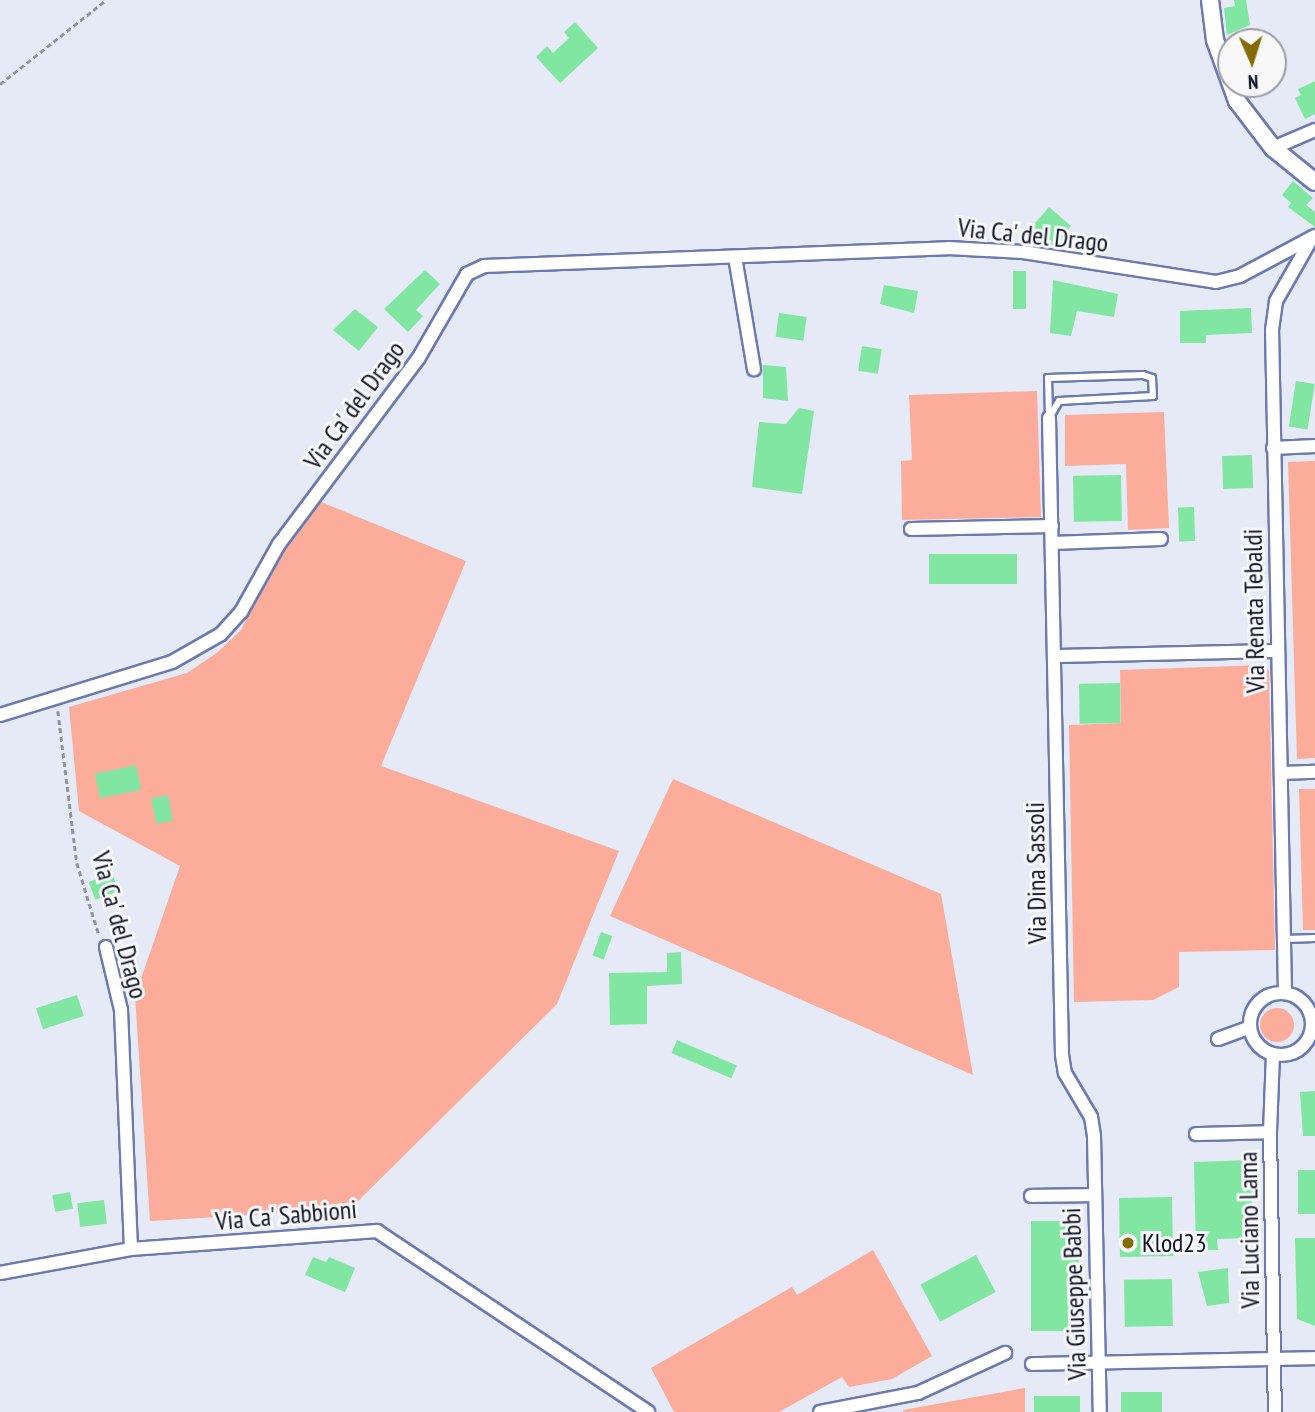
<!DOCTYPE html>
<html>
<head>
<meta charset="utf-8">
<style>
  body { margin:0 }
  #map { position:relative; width:1315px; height:1412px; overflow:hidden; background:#e6eaf7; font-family:"PT Sans Narrow",sans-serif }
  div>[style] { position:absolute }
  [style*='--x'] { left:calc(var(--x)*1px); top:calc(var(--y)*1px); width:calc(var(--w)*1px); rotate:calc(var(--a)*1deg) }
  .green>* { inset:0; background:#fbac9a }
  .round { border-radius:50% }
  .building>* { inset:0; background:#81e6a2; transform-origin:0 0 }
  .path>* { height:2.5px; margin-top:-1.25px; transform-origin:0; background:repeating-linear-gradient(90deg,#8f93a3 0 5px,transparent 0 8.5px) }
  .roads { filter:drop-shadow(2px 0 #6c7ab2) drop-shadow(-2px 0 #6c7ab2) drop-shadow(0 2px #6c7ab2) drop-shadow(0 -2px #6c7ab2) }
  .service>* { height:6px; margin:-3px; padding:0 3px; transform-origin:3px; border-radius:3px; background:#fff }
  .minor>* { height:12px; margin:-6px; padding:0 6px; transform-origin:6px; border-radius:6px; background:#fff }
  .minor>.ring { margin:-6px; padding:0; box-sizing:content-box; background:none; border:12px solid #fff; border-radius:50% }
  .tertiary>* { height:16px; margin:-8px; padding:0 8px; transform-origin:8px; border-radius:8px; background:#fff }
  .dots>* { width:19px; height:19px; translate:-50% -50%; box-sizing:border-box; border:4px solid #f8f8f8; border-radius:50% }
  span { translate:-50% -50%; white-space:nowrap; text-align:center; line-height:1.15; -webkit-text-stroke:6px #f8f8f8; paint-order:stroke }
  .street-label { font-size:26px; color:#0e1328 }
  .poi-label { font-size:26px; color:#0e1328 }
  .left { translate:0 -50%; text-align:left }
  .north { position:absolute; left:1217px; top:28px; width:70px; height:70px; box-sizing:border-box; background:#f8f8f8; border:2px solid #9a9ca5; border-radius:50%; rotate:177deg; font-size:19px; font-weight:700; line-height:28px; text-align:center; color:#0e1328 }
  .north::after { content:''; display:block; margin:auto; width:24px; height:32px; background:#836b05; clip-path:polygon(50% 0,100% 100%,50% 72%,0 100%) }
</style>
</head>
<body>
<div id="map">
  <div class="green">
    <i style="clip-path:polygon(1037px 391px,1041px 517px,902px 520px,901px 461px,912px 460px,909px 395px)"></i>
    <i style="clip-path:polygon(1164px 412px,1169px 528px,1128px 530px,1126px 464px,1065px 466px,1065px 415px)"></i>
    <i style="clip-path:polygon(1315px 461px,1315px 758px,1297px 759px,1288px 462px)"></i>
    <i style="clip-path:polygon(321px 502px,466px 561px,381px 766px,619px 851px,557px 1004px,350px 1209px,150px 1221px,135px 996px,180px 866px,79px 811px,69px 707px,187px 673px,218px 652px,241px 630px,282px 550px)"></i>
    <i style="clip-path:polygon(1264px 665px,1269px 671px,1275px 950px,1179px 952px,1179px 987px,1153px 1000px,1074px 1002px,1069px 725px,1121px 723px,1120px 670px)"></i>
    <i style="clip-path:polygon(673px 779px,941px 894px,973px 1075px,610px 916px)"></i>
    <i style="clip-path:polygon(1299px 789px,1315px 789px,1315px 930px,1303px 930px)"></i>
    <i class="round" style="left:1260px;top:1008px;width:34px;height:34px"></i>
    <i style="clip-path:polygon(873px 1250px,932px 1356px,892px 1379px,849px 1387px,842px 1377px,779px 1412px,674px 1412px,651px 1368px,792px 1287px,797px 1295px)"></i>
    <i style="clip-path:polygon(1025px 1388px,1025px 1412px,903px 1412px,903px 1410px)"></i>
  </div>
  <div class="building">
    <i style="clip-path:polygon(1234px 0,1246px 0,1250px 25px,1227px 35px,1224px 8px,1235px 6px)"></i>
    <i style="clip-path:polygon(575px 22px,598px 48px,560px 83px,536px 57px,547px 46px,553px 53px,569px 38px,564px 32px)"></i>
    <i style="clip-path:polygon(1315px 81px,1315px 114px,1305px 119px,1295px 98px,1301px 95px,1298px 89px)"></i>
    <i style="clip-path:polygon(1293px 181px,1313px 198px,1306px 205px,1315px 212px,1315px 227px,1288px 207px,1291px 203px,1282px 195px)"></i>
    <i style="clip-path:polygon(1049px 207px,1071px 226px,1066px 232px,1074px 239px,1068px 246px,1047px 245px,1028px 231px)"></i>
    <i style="clip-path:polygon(425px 270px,440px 284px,416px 310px,423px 316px,408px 332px,384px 309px)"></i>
    <i style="left:1013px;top:271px;width:13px;height:38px"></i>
    <i style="clip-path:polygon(1053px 280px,1118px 294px,1114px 317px,1077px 311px,1071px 336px,1050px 333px)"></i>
    <i style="clip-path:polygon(884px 285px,918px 291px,914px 313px,880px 304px)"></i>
    <i style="clip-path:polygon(1251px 308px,1252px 333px,1206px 335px,1206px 343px,1180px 343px,1180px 311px)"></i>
    <i style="clip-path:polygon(355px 309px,378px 327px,359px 351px,333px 330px)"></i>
    <i style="left:779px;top:313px;width:28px;height:24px;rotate:8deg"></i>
    <i style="left:862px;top:346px;width:20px;height:25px;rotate:9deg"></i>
    <i style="clip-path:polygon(763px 365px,786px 367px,788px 401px,763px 398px)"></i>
    <i style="left:1296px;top:381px;width:19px;height:46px;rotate:9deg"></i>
    <i style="clip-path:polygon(799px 408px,814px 411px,802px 494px,752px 487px,759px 422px,786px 424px)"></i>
    <i style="left:1252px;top:455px;width:33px;height:30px;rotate:88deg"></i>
    <i style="left:1121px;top:475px;width:46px;height:48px;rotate:89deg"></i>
    <i style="left:1194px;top:507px;width:34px;height:16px;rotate:88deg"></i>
    <i style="left:1017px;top:554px;width:30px;height:88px;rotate:90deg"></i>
    <i style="left:1120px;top:683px;width:40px;height:41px;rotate:89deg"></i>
    <i style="left:136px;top:765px;width:25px;height:42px;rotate:78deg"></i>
    <i style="left:168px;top:795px;width:26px;height:17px;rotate:79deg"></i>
    <i style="left:112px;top:873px;width:19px;height:25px;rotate:69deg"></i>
    <i style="left:601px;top:932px;width:12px;height:25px;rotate:20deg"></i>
    <i style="clip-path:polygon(681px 952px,682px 984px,647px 986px,647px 1024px,610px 1025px,609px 973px,667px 972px,667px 953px)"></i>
    <i style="left:77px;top:995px;width:22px;height:43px;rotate:72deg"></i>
    <i style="left:677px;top:1040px;width:65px;height:14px;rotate:23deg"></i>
    <i style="clip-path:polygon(1315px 1091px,1315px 1136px,1303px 1136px,1300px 1092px)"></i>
    <i style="clip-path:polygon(1251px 1160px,1253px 1238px,1217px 1239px,1218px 1250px,1196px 1250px,1194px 1162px)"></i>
    <i style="left:1315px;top:1170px;width:44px;height:17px;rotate:90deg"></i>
    <i style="left:70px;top:1192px;width:17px;height:18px;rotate:80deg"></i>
    <i style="left:1172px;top:1197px;width:59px;height:53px;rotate:89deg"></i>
    <i style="left:104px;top:1200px;width:24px;height:27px;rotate:83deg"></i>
    <i style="left:1079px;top:1221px;width:110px;height:48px;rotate:90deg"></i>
    <i style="clip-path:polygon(1295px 1238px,1315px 1238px,1315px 1326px,1297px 1319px)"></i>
    <i style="left:976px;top:1255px;width:42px;height:63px;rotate:62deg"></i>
    <i style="clip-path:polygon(313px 1257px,326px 1262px,329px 1257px,355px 1268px,345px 1292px,305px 1275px)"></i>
    <i style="clip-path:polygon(1228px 1268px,1229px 1303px,1207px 1306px,1198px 1272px)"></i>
    <i style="left:1172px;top:1279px;width:47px;height:48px;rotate:89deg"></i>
    <i style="left:1162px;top:1392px;width:20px;height:41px;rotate:90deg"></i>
    <i style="left:1080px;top:1396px;width:16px;height:46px;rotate:90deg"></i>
  </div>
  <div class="path">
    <i style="--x:0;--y:84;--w:135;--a:-38.4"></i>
    <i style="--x:58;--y:711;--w:153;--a:82.9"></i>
    <i style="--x:77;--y:863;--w:75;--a:73"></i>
  </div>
  <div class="roads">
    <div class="service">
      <i style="--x:1143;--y:375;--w:9;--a:18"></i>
      <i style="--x:1152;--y:378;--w:18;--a:87"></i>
      <i style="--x:1153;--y:396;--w:94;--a:177"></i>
      <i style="--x:1059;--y:401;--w:20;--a:120"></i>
      <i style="--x:1049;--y:418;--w:40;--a:-91.4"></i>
      <i style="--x:1048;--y:378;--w:95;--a:-1.8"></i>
      <i style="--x:1286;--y:939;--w:29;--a:-2"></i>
    </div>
    <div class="minor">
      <i style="--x:1273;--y:148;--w:46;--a:-23.2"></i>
      <i style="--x:735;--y:257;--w:114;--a:80.4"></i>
      <i style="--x:1049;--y:418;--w:637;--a:88.83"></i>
      <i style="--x:1062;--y:1055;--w:18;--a:81"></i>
      <i style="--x:1065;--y:1073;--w:51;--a:59.4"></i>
      <i style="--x:1091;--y:1117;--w:19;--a:81"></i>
      <i style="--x:1094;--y:1136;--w:276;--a:88.8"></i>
      <i style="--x:1273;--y:448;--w:42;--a:-2.7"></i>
      <i style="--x:911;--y:529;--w:141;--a:-1.2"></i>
      <i style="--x:1052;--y:543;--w:109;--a:-2.1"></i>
      <i style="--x:1054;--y:656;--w:224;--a:-1.3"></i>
      <i style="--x:0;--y:715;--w:180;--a:-17.1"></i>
      <i style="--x:172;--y:662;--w:56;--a:-29.7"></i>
      <i style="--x:221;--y:634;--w:30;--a:-48"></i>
      <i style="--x:241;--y:612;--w:78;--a:-60.8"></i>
      <i style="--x:279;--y:544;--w:231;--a:-53.1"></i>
      <i style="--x:418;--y:359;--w:98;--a:-60"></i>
      <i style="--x:467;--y:274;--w:19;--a:-25"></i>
      <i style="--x:484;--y:266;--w:464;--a:-2.2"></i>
      <i style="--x:948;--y:248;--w:75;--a:3.1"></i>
      <i style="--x:1023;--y:252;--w:195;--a:8.8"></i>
      <i style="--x:1216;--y:282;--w:25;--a:-14"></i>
      <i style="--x:1240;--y:276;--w:85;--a:-28.1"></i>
      <i style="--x:1282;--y:773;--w:33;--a:-2"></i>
      <i style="--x:106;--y:947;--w:65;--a:76.6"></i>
      <i style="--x:121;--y:1010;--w:239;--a:87.6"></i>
      <i class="ring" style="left:1250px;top:993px;width:50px;height:50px"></i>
      <i style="--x:1285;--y:993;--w:663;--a:-91.12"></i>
      <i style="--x:1272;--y:330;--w:29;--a:-82"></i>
      <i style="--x:1276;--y:301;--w:73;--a:-60.3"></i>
      <i style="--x:1218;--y:1039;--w:33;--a:-20"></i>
      <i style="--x:1270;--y:1132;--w:78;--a:-87.8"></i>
      <i style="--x:1196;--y:1134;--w:74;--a:-1.5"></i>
      <i style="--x:1270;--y:1132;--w:280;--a:89"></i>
      <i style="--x:1031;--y:1196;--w:64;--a:-0.9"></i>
      <i style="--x:0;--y:1273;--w:133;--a:-10.4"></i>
      <i style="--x:131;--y:1249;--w:247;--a:-4.2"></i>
      <i style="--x:377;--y:1231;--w:326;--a:33.7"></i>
      <i style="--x:1032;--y:1364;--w:283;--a:-1.2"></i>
      <i style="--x:820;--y:1412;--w:100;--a:-11"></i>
      <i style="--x:918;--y:1393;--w:96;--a:-24.7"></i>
    </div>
    <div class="tertiary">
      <i style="--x:1210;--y:0;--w:40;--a:82.9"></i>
      <i style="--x:1215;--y:40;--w:65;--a:70.2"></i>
      <i style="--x:1237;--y:101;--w:59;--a:52.5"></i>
      <i style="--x:1273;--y:148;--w:54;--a:39"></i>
    </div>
  </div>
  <div class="dots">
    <i style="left:1128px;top:1243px;background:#836b05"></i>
  </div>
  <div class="street-label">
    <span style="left:1033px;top:235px;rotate:6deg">Via Ca' del Drago</span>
    <span style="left:354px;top:405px;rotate:-54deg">Via Ca' del Drago</span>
    <span style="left:1254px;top:611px;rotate:-91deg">Via Renata Tebaldi</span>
    <span style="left:1036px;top:873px;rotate:-91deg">Via Dina Sassoli</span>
    <span style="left:120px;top:925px;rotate:75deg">Via Ca' del Drago</span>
    <span style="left:286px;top:1215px;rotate:-5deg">Via Ca' Sabbioni</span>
    <span style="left:1249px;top:1230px;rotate:-91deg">Via Luciano Lama</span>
    <span style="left:1074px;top:1294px;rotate:-92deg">Via Giuseppe Babbi</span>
  </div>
  <div class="poi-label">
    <span class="left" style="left:1142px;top:1243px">Klod23</span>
  </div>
  <div class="north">N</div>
</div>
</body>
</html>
